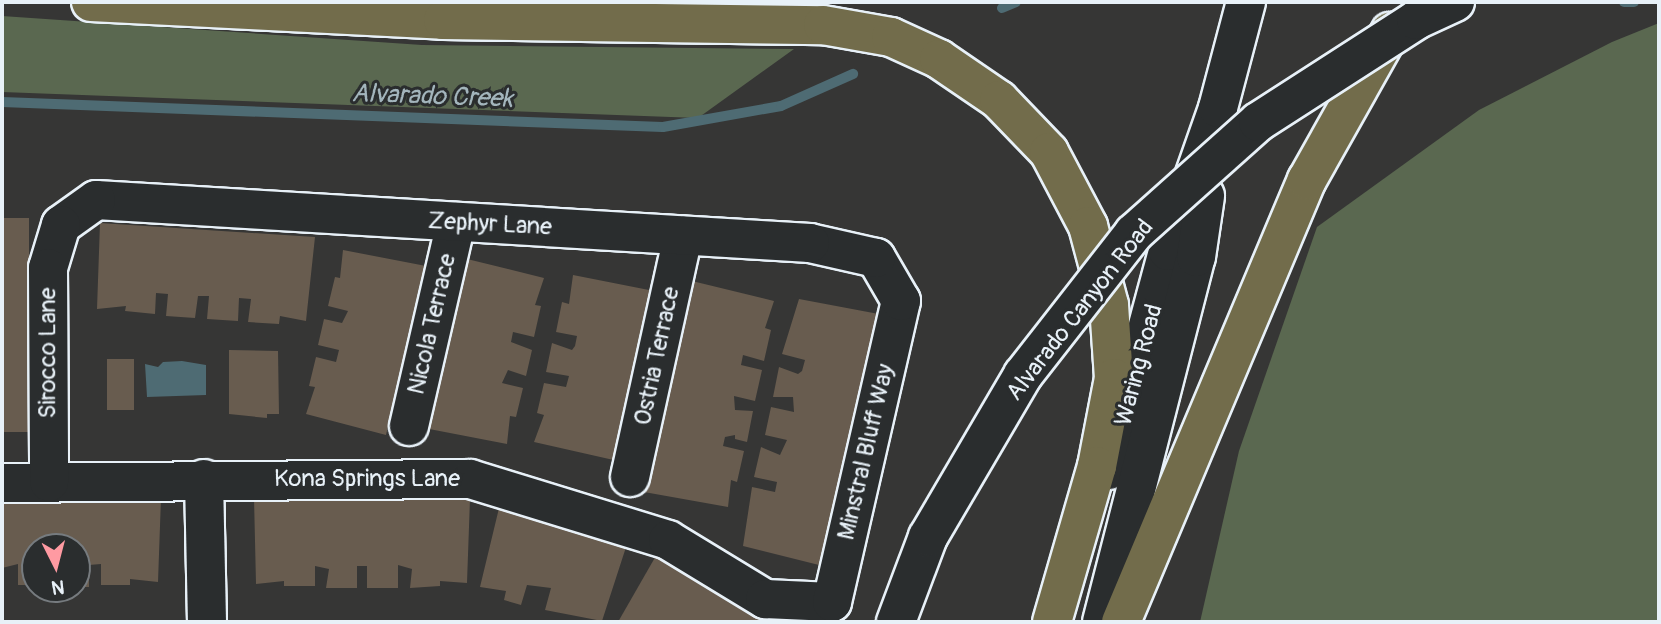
<!DOCTYPE html>
<html>
<head>
<meta charset="utf-8">
<style>
  body { margin:0 }
  #map { position:relative; width:1661px; height:624px; overflow:hidden; background:#363635; font-family:Pangolin,sans-serif }
  div>[style] { position:absolute }
  [style*='--x'] { left:calc(var(--x)*1px); top:calc(var(--y)*1px); width:calc(var(--w)*1px); rotate:calc(var(--a)*1deg) }
  .green>* { inset:0; background:#5a6850 }
  .water>* { inset:0; background:#4e6b73 }
  .stream>* { height:10px; margin:-5px; padding:0 5px; transform-origin:5px; border-radius:5px; background:#4e6b73 }
  .building>* { inset:0; background:#685c4f; transform-origin:0 0 }
  .roads { filter:drop-shadow(2px 0 #e8f1f8) drop-shadow(-2px 0 #e8f1f8) drop-shadow(0 2px #e8f1f8) drop-shadow(0 -2px #e8f1f8) }
  .street>* { height:38px; margin:-19px; padding:0 19px; transform-origin:19px; border-radius:19px; background:#2a2d2e }
  .secondary>* { height:38px; margin:-19px; padding:0 19px; transform-origin:19px; border-radius:19px; background:#2a2d2e }
  .highway>* { height:38px; margin:-19px; padding:0 19px; transform-origin:19px; border-radius:19px; background:#726c4b }
  .bridges { filter:drop-shadow(2px 0 #e8f1f8) drop-shadow(-2px 0 #e8f1f8) drop-shadow(0 2px #e8f1f8) drop-shadow(0 -2px #e8f1f8) }
  .secondary-bridge>* { height:38px; margin:-19px; padding:0 19px; transform-origin:19px; border-radius:19px; background:#2a2d2e }
  span { translate:-50% -50%; white-space:nowrap; text-align:center; line-height:1.15; -webkit-text-stroke:6px #2a2d2e; paint-order:stroke }
  .street-label { font-size:24px; color:#e8f1f8 }
  .water-label { font-size:26px; color:#a3b5bc; font-style:italic }
  .frame { position:absolute; inset:0; border:4px solid #e8f1f8; pointer-events:none }
  .north { position:absolute; left:21px; top:533px; width:70px; height:70px; box-sizing:border-box; background:#2a2d2e; border:2px solid #767b7f; border-radius:50%; rotate:174deg; font-size:19px; font-weight:700; line-height:28px; text-align:center; color:#e8f1f8 }
  .north::after { content:''; display:block; margin:auto; width:24px; height:32px; background:#ff9aa2; clip-path:polygon(50% 0,100% 100%,50% 72%,0 100%) }
</style>
</head>
<body>
<div id="map">
  <div class="green">
    <i style="clip-path:polygon(2px 16px,422px 45px,794px 49px,698px 118px,2px 92px)"></i>
    <i style="clip-path:polygon(1659px 23px,1659px 622px,1200px 622px,1239px 451px,1317px 227px,1479px 110px,1612px 42px)"></i>
  </div>
  <div class="water">
    <i style="clip-path:polygon(182px 361px,206px 365px,206px 395px,147px 397px,145px 364px,158px 367px,163px 362px)"></i>
  </div>
  <div class="stream">
    <i style="--x:1624;--y:2;--w:10;--a:0"></i>
    <i style="--x:1002;--y:8;--w:15;--a:-23"></i>
    <i style="--x:2;--y:102;--w:661;--a:2.17"></i>
    <i style="--x:663;--y:127;--w:120;--a:-10.1"></i>
    <i style="--x:781;--y:106;--w:79;--a:-24"></i>
  </div>
  <div class="building">
    <i style="left:4px;top:218px;width:25px;height:214px"></i>
    <i style="clip-path:polygon(100px 223px,315px 237px,306px 321px,280px 316px,279px 324px,248px 322px,251px 299px,239px 298px,238px 321px,207px 319px,209px 296px,198px 296px,195px 318px,166px 316px,168px 294px,156px 293px,155px 314px,125px 311px,126px 306px,97px 309px)"></i>
    <i style="clip-path:polygon(343px 250px,426px 266px,386px 435px,306px 414px,315px 387px,309px 386px,316px 357px,336px 362px,339px 350px,318px 345px,324px 319px,342px 323px,348px 311px,328px 306px,335px 277px,340px 278px)"></i>
    <i style="clip-path:polygon(463px 258px,544px 278px,535px 305px,541px 306px,534px 337px,513px 332px,511px 342px,532px 350px,526px 376px,508px 370px,502px 383px,523px 388px,516px 417px,510px 416px,507px 444px,424px 428px)"></i>
    <i style="clip-path:polygon(573px 275px,654px 291px,618px 461px,534px 442px,544px 415px,537px 413px,544px 383px,566px 387px,569px 376px,546px 372px,552px 343px,572px 350px,575px 346px,577px 336px,556px 332px,562px 302px,569px 304px)"></i>
    <i style="clip-path:polygon(692px 281px,774px 301px,765px 328px,771px 330px,764px 361px,743px 355px,741px 365px,762px 370px,755px 401px,734px 396px,735px 410px,753px 411px,747px 442px,735px 439px,735px 435px,725px 437px,723px 446px,744px 451px,737px 482px,731px 480px,728px 507px,644px 492px)"></i>
    <i style="clip-path:polygon(799px 299px,884px 315px,827px 567px,743px 546px,752px 487px,775px 492px,777px 482px,754px 477px,761px 447px,780px 455px,787px 440px,765px 435px,771px 407px,794px 412px,793px 397px,773px 397px,779px 367px,798px 374px,802px 371px,805px 360px,782px 354px)"></i>
    <i style="clip-path:polygon(229px 350px,278px 351px,279px 414px,267px 414px,267px 418px,229px 414px)"></i>
    <i style="left:107px;top:359px;width:27px;height:51px"></i>
    <i style="clip-path:polygon(2px 498px,161px 498px,158px 582px,130px 579px,130px 585px,101px 585px,101px 564px,89px 565px,89px 587px,77px 587px,77px 547px,35px 547px,35px 585px,18px 585px,18px 564px,2px 568px)"></i>
    <i style="clip-path:polygon(254px 498px,470px 499px,467px 583px,440px 581px,440px 586px,410px 588px,412px 569px,398px 565px,398px 588px,367px 588px,367px 566px,357px 566px,357px 588px,326px 588px,329px 569px,315px 566px,315px 586px,284px 586px,284px 581px,256px 584px)"></i>
    <i style="clip-path:polygon(500px 504px,628px 541px,602px 621px,545px 610px,551px 588px,527px 585px,521px 605px,504px 600px,506px 591px,480px 587px)"></i>
    <i style="clip-path:polygon(657px 554px,764px 622px,618px 622px)"></i>
  </div>
  <div class="roads">
    <div class="street">
      <i style="--x:409;--y:426;--w:209;--a:-77"></i>
      <i style="--x:630;--y:477;--w:247;--a:-77.6"></i>
      <i style="--x:204;--y:479;--w:143;--a:88.8"></i>
      <i style="--x:2;--y:483;--w:468;--a:-0.5"></i>
      <i style="--x:470;--y:479;--w:207;--a:17.1"></i>
      <i style="--x:668;--y:540;--w:114;--a:31.3"></i>
      <i style="--x:765;--y:599;--w:67;--a:2.6"></i>
      <i style="--x:832;--y:602;--w:309;--a:-77.1"></i>
      <i style="--x:901;--y:301;--w:50;--a:-120.2"></i>
      <i style="--x:876;--y:258;--w:68;--a:-167.2"></i>
      <i style="--x:810;--y:243;--w:715;--a:-176.55"></i>
      <i style="--x:96;--y:200;--w:43;--a:144.5"></i>
      <i style="--x:61;--y:225;--w:45;--a:106.8"></i>
      <i style="--x:48;--y:268;--w:214;--a:89.7"></i>
    </div>
    <div class="secondary">
      <i style="--x:1109;--y:470;--w:227;--a:-74.9"></i>
      <i style="--x:1168;--y:251;--w:151;--a:-70.7"></i>
      <i style="--x:1218;--y:108;--w:110;--a:-75.2"></i>
      <i style="--x:1102;--y:622;--w:377;--a:-75.6"></i>
      <i style="--x:1196;--y:257;--w:62;--a:-81.6"></i>
    </div>
    <div class="highway">
      <i style="--x:91;--y:2;--w:352;--a:2.9"></i>
      <i style="--x:443;--y:20;--w:380;--a:0.8"></i>
      <i style="--x:823;--y:25;--w:69;--a:10"></i>
      <i style="--x:891;--y:37;--w:53;--a:24.6"></i>
      <i style="--x:939;--y:59;--w:73;--a:34.3"></i>
      <i style="--x:999;--y:100;--w:72;--a:46.1"></i>
      <i style="--x:1049;--y:152;--w:84;--a:62.2"></i>
      <i style="--x:1088;--y:226;--w:82;--a:75.1"></i>
      <i style="--x:1109;--y:305;--w:73;--a:86.1"></i>
      <i style="--x:1114;--y:378;--w:90;--a:100.9"></i>
      <i style="--x:1097;--y:466;--w:162;--a:106.1"></i>
      <i style="--x:1121;--y:622;--w:480;--a:-67.2"></i>
      <i style="--x:1307;--y:180;--w:170;--a:-60.7"></i>
    </div>
  </div>
  <div class="bridges">
    <div class="secondary-bridge">
      <i style="--x:896;--y:622;--w:91;--a:-69.4"></i>
      <i style="--x:928;--y:537;--w:188;--a:-59.6"></i>
      <i style="--x:1023;--y:375;--w:180;--a:-52"></i>
      <i style="--x:1134;--y:233;--w:166;--a:-41.8"></i>
      <i style="--x:1258;--y:122;--w:188;--a:-32.8"></i>
      <i style="--x:1416;--y:20;--w:43;--a:-24.8"></i>
    </div>
  </div>
  <div class="street-label">
    <span style="left:490px;top:224px;rotate:3deg">Zephyr Lane</span>
    <span style="left:1080px;top:310px;rotate:-52deg">Alvarado Canyon Road</span>
    <span style="left:432px;top:324px;rotate:-77deg">Nicola Terrace</span>
    <span style="left:48px;top:353px;rotate:-90deg">Sirocco Lane</span>
    <span style="left:657px;top:356px;rotate:-78deg">Ostria Terrace</span>
    <span style="left:1139px;top:365px;rotate:-75deg">Waring Road</span>
    <span style="left:866px;top:452px;rotate:-77deg">Minstral Bluff Way</span>
    <span style="left:367px;top:479px">Kona Springs Lane</span>
  </div>
  <div class="water-label">
    <span style="left:432px;top:97px;rotate:2deg">Alvarado Creek</span>
  </div>
  <div class="frame"></div>
  <div class="north">N</div>
</div>
</body>
</html>
